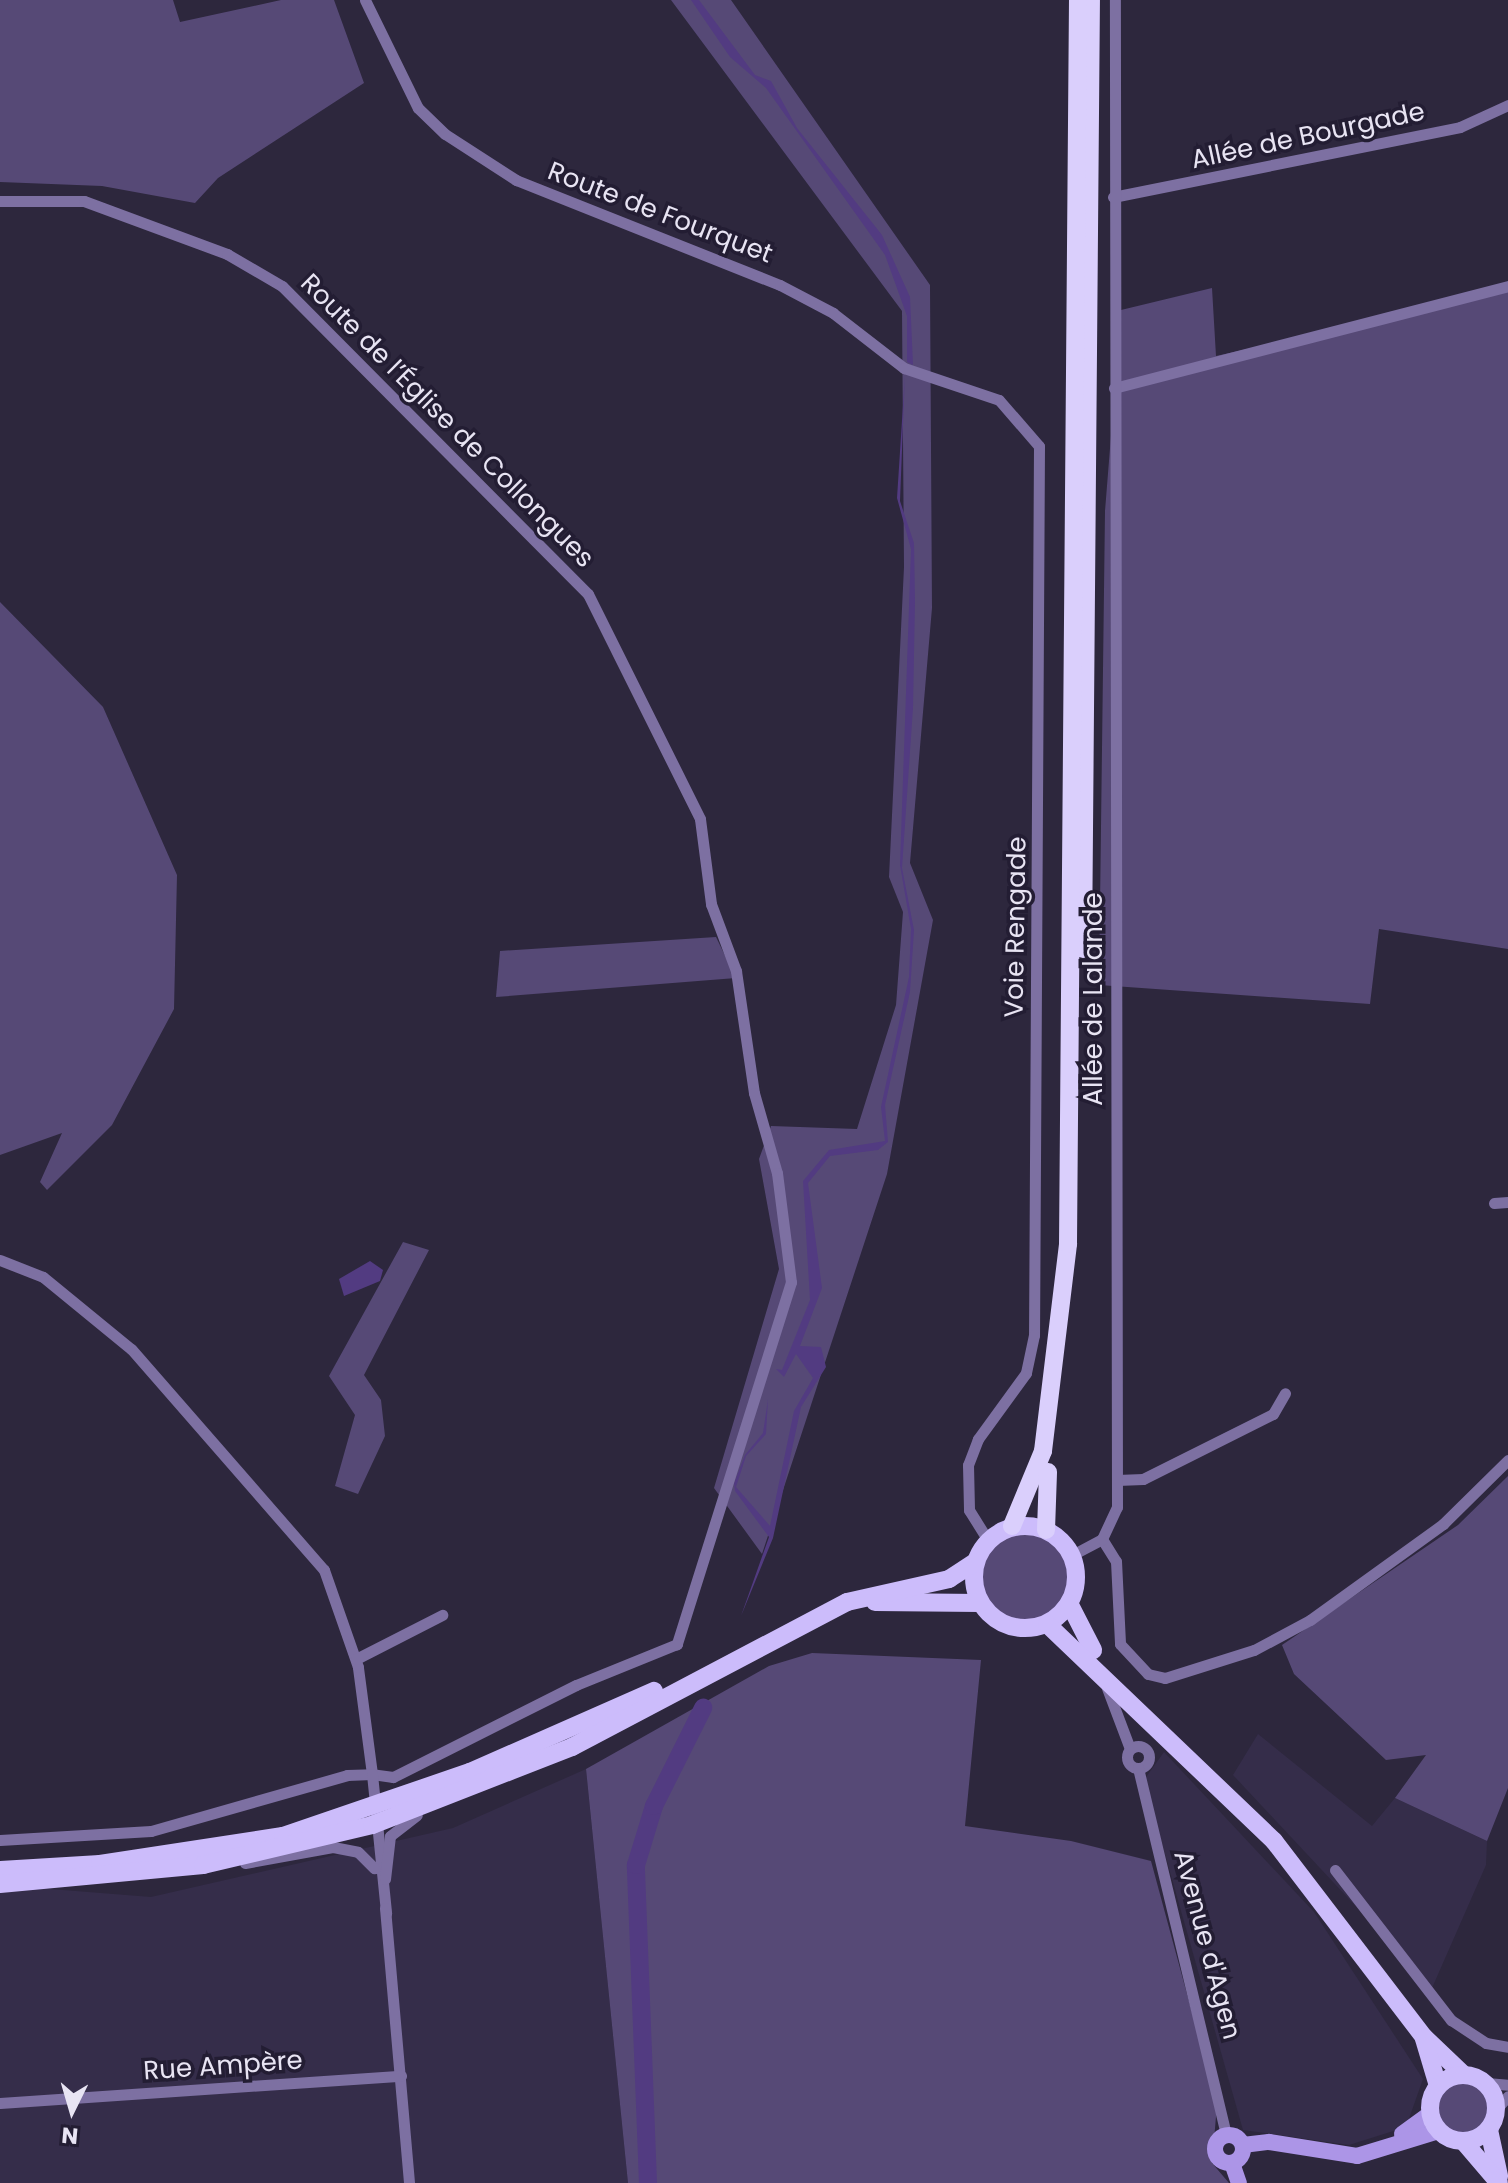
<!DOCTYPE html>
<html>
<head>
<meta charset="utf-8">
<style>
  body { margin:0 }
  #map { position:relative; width:1508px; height:2183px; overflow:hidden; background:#2d273d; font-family:Poppins,sans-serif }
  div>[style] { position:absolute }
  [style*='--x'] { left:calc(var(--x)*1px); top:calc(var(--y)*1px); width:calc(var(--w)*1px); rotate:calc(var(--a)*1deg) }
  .built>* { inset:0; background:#352d4a }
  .green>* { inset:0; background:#564976 }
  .round { border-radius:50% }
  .water>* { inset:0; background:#523b81 }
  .river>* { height:18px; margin:-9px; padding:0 9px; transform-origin:9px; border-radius:9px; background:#523b81 }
  .minor>* { height:11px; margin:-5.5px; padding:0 5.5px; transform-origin:5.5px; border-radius:5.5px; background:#7d70a2 }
  .minor>.ring { margin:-5.5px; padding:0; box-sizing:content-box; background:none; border:11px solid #7d70a2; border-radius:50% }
  .secondary>* { height:16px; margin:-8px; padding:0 8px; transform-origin:8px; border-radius:8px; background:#ac95e7 }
  .secondary>.ring { margin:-8px; padding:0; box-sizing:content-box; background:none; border:16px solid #ac95e7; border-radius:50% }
  .primary>* { height:18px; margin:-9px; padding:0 9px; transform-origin:9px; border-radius:9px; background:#ccbcfb }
  .primary>.ring { margin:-9px; padding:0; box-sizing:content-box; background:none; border:18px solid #ccbcfb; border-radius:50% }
  .trunk>* { height:18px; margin:-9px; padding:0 9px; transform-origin:9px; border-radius:9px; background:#dacffc }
  span { translate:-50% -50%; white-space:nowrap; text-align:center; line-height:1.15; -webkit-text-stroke:7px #231d33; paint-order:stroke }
  .street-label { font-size:26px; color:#e8e4f3 }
  .north { position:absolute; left:32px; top:2071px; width:80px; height:80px; -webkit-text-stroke:6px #231d33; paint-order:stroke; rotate:185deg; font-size:22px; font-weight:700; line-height:32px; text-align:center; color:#e8e4f3 }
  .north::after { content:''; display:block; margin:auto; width:28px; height:36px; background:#e8e4f3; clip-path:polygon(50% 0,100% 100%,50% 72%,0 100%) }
</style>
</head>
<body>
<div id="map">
  <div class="built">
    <i style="clip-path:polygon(1258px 1734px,1372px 1826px,1395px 1798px,1487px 1841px,1486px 1865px,1432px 1988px,1233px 1775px)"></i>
    <i style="clip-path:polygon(1164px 1752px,1314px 1912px,1423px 2079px,1406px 2127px,1349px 2145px,1243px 2130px,1144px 1780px)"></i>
    <i style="clip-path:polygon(586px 1769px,628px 2183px,0 2183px,0 1885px,151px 1897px,453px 1828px)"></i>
  </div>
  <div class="green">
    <i style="clip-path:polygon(0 0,173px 0,180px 22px,281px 0,334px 0,364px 83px,218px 178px,195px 203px,102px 186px,0 182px)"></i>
    <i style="clip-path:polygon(671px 0,731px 0,930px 285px,932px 608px,910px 863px,933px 920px,887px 1174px,762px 1554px,714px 1488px,779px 1269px,759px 1159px,771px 1126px,857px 1129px,896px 1005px,903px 912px,889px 877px,904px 567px,902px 311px)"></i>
    <i style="clip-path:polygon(1212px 288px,1216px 356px,1508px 291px,1508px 949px,1379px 929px,1370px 1004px,1099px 985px,1105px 511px,1121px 310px)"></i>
    <i style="clip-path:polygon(0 602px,103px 707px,177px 875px,174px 1009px,112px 1125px,47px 1190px,40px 1182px,62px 1133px,0 1155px)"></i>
    <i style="clip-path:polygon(716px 937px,736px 978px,496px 997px,500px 951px)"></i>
    <i style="clip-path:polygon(403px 1242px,429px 1250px,364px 1375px,381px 1400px,385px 1436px,358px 1494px,335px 1486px,355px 1415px,329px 1376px)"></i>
    <i style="clip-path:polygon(1508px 1476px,1508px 1788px,1487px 1841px,1395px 1798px,1426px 1755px,1386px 1760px,1294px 1674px,1282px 1645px,1458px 1525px)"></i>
    <i class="round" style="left:981px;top:1533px;width:88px;height:88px"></i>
    <i style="clip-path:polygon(812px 1653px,981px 1660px,965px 1826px,1071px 1841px,1151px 1861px,1217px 2105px,1212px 2163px,1229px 2183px,628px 2183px,586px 1769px,769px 1666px)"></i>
    <i class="round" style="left:1437px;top:2081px;width:52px;height:52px"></i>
  </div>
  <div class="water">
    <i style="clip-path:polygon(691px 0,699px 0,755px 75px,771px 81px,797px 128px,882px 235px,910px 297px,913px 365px,907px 362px,907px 316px,885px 255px,766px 88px,730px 57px)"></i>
    <i style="clip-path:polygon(905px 374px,900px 501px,914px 543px,915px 601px,913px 708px,902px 868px,914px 930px,910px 992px,885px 1105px,888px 1142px,878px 1150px,830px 1156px,808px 1183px,822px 1288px,800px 1346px,821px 1347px,826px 1367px,801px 1407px,773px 1538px,741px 1616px,769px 1537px,735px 1491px,734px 1483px,745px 1455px,763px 1433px,768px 1399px,766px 1434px,746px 1456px,736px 1487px,770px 1526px,794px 1411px,813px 1378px,796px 1354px,784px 1377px,776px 1369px,782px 1370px,810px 1300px,803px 1181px,829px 1150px,885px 1141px,881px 1107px,909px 977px,911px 929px,900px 865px,911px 549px,897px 498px)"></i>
    <i style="clip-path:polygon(370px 1261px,383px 1270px,380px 1281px,344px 1296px,339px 1279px)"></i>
  </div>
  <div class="river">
    <i style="--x:648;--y:2183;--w:318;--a:-92.2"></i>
    <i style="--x:636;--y:1865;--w:62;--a:-73"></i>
    <i style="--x:654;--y:1806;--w:110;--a:-63.4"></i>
  </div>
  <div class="minor">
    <i style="--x:365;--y:0;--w:120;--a:63.9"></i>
    <i style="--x:418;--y:108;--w:37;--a:44"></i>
    <i style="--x:445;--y:134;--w:85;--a:32.9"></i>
    <i style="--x:516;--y:180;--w:284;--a:21.7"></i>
    <i style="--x:780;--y:285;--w:60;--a:27.8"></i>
    <i style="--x:833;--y:313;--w:90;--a:37.8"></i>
    <i style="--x:904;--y:368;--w:100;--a:18.6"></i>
    <i style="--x:999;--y:400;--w:61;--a:49"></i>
    <i style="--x:1039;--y:446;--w:889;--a:90.32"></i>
    <i style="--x:1034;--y:1335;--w:39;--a:102"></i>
    <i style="--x:1026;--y:1373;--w:82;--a:126"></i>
    <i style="--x:978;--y:1439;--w:28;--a:111"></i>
    <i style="--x:968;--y:1465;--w:45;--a:88.7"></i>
    <i style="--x:969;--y:1510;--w:36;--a:58"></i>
    <i style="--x:1113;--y:197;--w:354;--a:-11.4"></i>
    <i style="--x:1460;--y:127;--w:53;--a:-24.6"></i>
    <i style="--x:0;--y:201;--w:84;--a:0"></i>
    <i style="--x:84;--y:201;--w:153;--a:20.3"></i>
    <i style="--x:227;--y:254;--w:64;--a:30.2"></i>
    <i style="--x:282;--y:286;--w:434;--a:45.2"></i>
    <i style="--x:588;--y:594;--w:251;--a:63.5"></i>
    <i style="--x:700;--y:819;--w:86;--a:82.6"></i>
    <i style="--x:711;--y:904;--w:72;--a:69.5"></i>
    <i style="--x:736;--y:971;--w:123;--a:81.6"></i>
    <i style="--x:754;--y:1093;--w:83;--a:74"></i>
    <i style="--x:777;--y:1173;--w:110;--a:82.7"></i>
    <i style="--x:791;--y:1282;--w:380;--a:107.5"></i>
    <i style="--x:677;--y:1644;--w:109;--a:157.9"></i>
    <i style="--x:576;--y:1685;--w:205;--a:153.3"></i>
    <i style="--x:393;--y:1777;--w:21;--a:-172"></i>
    <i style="--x:372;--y:1774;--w:108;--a:-97.5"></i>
    <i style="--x:358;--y:1667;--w:103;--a:-109.3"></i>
    <i style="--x:324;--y:1570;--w:293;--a:-131.1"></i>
    <i style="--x:131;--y:1349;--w:114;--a:-140.7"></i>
    <i style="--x:43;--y:1277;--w:46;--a:-158.4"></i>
    <i style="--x:1114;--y:388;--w:407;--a:-14.5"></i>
    <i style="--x:1494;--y:1203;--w:14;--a:-4"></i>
    <i style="--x:1117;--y:1480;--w:26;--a:-2"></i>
    <i style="--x:1143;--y:1479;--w:145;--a:-26.6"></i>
    <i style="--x:1273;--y:1414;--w:24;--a:-60"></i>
    <i style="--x:1102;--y:1539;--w:26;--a:58"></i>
    <i style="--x:1116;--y:1561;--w:83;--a:87.2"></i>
    <i style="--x:1120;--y:1644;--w:41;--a:47"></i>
    <i style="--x:1148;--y:1674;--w:17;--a:13"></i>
    <i style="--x:1165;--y:1678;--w:93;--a:-17.5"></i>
    <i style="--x:1254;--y:1650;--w:64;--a:-28.2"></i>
    <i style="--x:1310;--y:1620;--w:164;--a:-35.8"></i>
    <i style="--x:1443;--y:1524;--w:91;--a:-44.6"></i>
    <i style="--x:1072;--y:1555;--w:34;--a:-28"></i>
    <i style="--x:1102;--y:1539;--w:35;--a:-65"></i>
    <i style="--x:1117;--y:1507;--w:1507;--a:-90.08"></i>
    <i style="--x:356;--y:1659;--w:97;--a:-27.1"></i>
    <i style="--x:1107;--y:1688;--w:65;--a:69.3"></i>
    <i class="ring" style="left:1127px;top:1746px;width:11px;height:11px"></i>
    <i style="--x:1138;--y:1768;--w:377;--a:76.5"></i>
    <i style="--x:0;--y:1840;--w:151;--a:-3.4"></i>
    <i style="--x:151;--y:1831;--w:204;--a:-15.9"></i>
    <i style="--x:347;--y:1775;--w:25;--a:-2"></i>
    <i style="--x:372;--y:1774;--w:140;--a:84.2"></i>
    <i style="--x:245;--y:1863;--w:89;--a:-10.3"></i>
    <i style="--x:333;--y:1847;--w:25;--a:11"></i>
    <i style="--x:358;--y:1852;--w:23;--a:45"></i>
    <i style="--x:1335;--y:1870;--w:190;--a:52.3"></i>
    <i style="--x:1451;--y:2020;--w:42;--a:33.3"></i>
    <i style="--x:1486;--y:2043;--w:22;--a:10"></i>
    <i style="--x:385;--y:1879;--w:43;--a:-83.4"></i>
    <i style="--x:390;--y:1836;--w:34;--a:-38"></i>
    <i style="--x:385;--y:1908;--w:276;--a:85"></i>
    <i style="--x:1487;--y:2083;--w:21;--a:5"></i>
    <i style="--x:0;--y:2103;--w:402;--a:-3.9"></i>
    <i style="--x:1497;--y:2108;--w:16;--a:-47"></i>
  </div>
  <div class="secondary">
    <i style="--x:1402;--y:2134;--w:34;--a:-36"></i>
    <i class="ring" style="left:1215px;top:2135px;width:12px;height:12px"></i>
    <i style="--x:1243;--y:2145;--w:26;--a:-7"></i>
    <i style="--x:1269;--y:2142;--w:89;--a:9"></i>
    <i style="--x:1357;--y:2156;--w:86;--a:-17"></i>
    <i style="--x:1232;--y:2163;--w:21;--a:71"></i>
  </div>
  <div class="primary">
    <i class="ring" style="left:974px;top:1526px;width:84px;height:84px"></i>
    <i style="--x:875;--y:1602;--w:105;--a:0.5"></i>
    <i style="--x:1069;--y:1603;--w:53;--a:62.9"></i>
    <i style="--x:1047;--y:1624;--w:314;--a:43.7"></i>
    <i style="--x:1274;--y:1841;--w:247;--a:52.6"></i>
    <i style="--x:1424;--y:2037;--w:54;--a:43.5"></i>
    <i style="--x:0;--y:1870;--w:100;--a:-3.4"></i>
    <i style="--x:100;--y:1864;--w:185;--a:-8.7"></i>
    <i style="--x:283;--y:1836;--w:198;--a:-18.9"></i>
    <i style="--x:470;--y:1772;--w:201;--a:-23.8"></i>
    <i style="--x:0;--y:1884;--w:204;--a:-5.3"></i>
    <i style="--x:203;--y:1865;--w:174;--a:-13.3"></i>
    <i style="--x:372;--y:1825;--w:215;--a:-21.3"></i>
    <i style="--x:572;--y:1747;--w:311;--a:-27.8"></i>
    <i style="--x:847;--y:1602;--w:105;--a:-12.7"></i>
    <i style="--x:949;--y:1579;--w:31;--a:-33"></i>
    <i style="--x:1424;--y:2039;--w:49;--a:73.4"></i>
    <i class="ring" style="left:1430px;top:2075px;width:48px;height:48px"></i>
    <i style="--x:1489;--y:2130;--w:47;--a:77.7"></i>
    <i style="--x:1463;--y:2141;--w:55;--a:49.4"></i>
  </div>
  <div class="trunk">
    <i style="--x:1083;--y:949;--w:949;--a:-89.52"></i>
    <i style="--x:1012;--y:1526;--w:81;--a:-67.5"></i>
    <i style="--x:1043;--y:1451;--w:209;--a:-83.1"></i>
    <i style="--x:1068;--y:1244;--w:1244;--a:-89.54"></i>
    <i style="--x:1046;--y:1530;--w:58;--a:-88"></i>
  </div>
  <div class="street-label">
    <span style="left:1308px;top:136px;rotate:-12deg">Allée de Bourgade</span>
    <span style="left:660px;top:213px;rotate:21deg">Route de Fourquet</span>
    <span style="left:447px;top:421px;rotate:45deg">Route de l’Église de Collongues</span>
    <span style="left:1016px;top:927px;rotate:-89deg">Voie Rengade</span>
    <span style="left:1094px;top:999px;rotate:-90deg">Allée de Lalande</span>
    <span style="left:1207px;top:1945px;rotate:75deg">Avenue d'Agen</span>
    <span style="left:223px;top:2066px;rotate:-4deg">Rue Ampère</span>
  </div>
  <div class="north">N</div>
</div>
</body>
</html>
